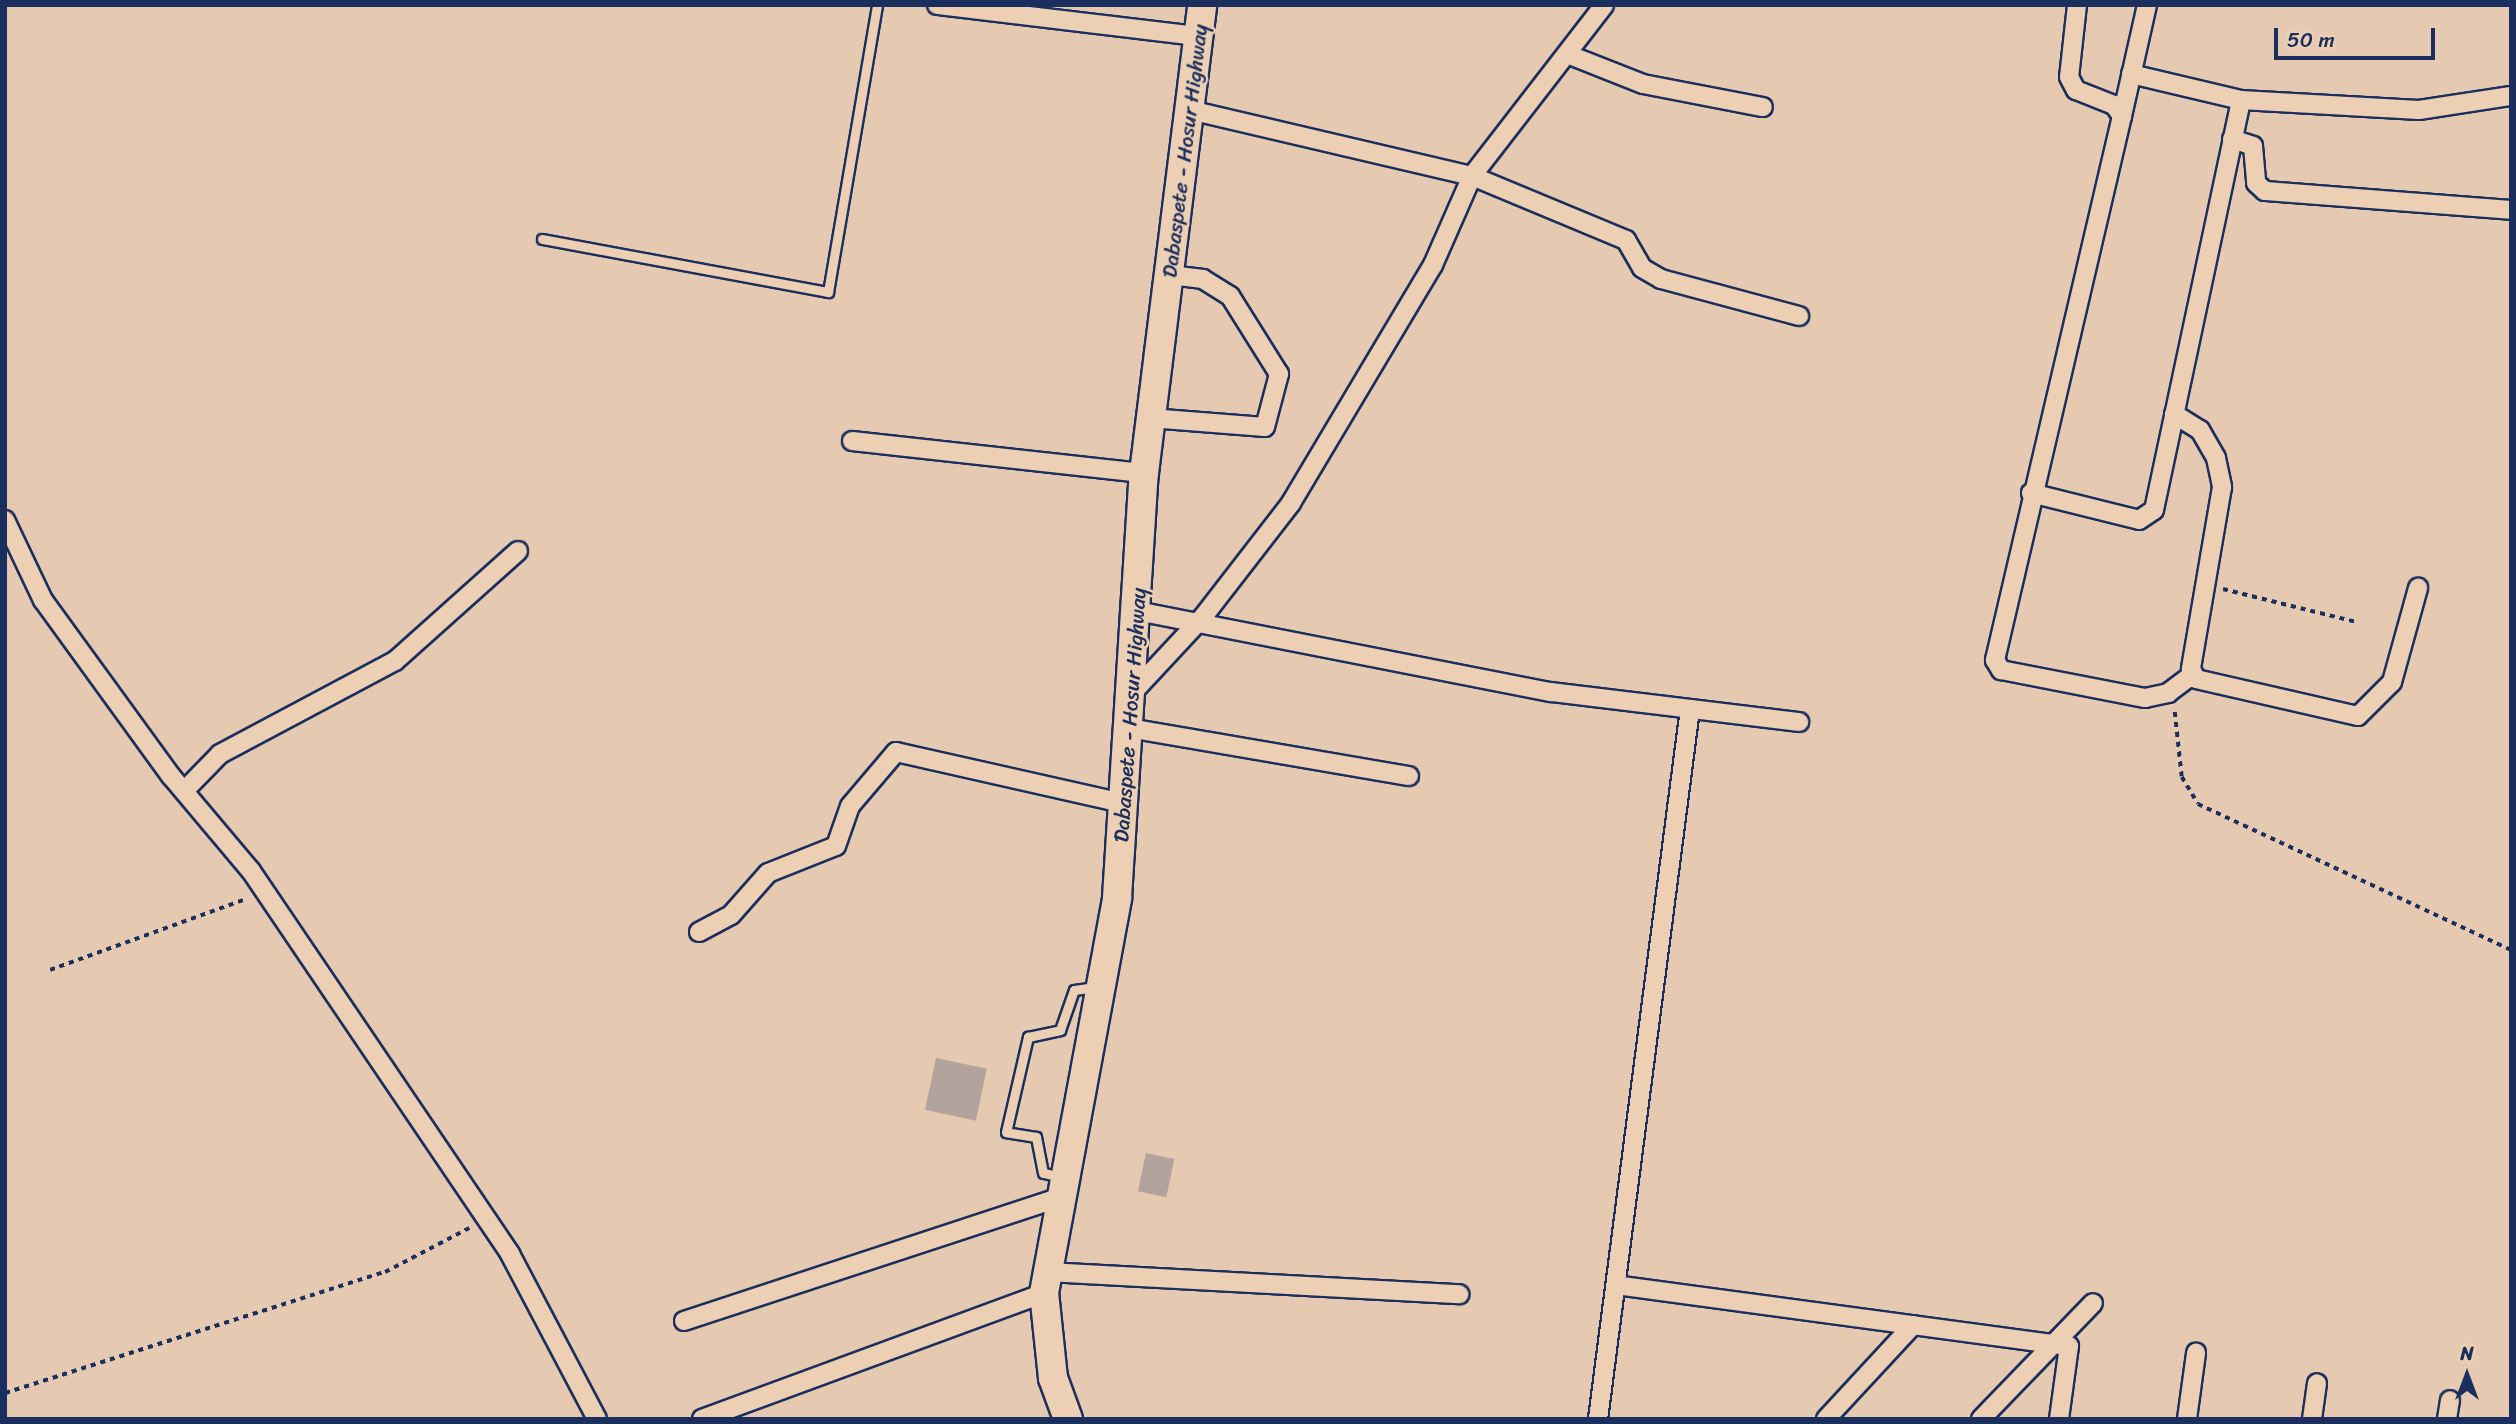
<!DOCTYPE html>
<html>
<head>
<meta charset="utf-8">
<style>
  body { margin:0 }
  #map { position:relative; width:2516px; height:1424px; overflow:hidden; background:#e5cab1; font-family:Sriracha,sans-serif }
  div>[style] { position:absolute }
  [style*='--x'] { left:calc(var(--x)*1px); top:calc(var(--y)*1px); width:calc(var(--w)*1px); rotate:calc(var(--a)*1deg) }
  .building>* { inset:0; background:#b2a49c; transform-origin:0 0 }
  .path>* { height:3.5px; margin-top:-1.75px; transform-origin:0; background:repeating-linear-gradient(90deg,#1b2f5e 0 5px,transparent 0 10px) }
  .roads { filter:drop-shadow(2px 0 #1b2f5e) drop-shadow(-2px 0 #1b2f5e) drop-shadow(0 2px #1b2f5e) drop-shadow(0 -2px #1b2f5e) }
  .service>* { height:9px; margin:-4.5px; padding:0 4.5px; transform-origin:4.5px; border-radius:4.5px; background:#edd0b4 }
  .minor>* { height:18px; margin:-9px; padding:0 9px; transform-origin:9px; border-radius:9px; background:#edd0b4 }
  .trunk>* { height:28px; margin:-14px; padding:0 14px; transform-origin:14px; border-radius:14px; background:#edd0b4 }
  span { translate:-50% -50%; white-space:nowrap; text-align:center; line-height:1.15; -webkit-text-stroke:5px #edd0b4; paint-order:stroke }
  .street-label { font-size:21px; color:#1b2f5e }
  .frame { position:absolute; inset:0; border:7px solid #1b2f5e; pointer-events:none }
  .north { position:absolute; left:2432px; top:1340px; width:70px; height:70px; -webkit-text-stroke:5px #edd0b4; paint-order:stroke; rotate:0deg; font-size:19px; font-weight:700; line-height:28px; text-align:center; color:#1b2f5e }
  .north::after { content:''; display:block; margin:auto; width:24px; height:32px; background:#1b2f5e; clip-path:polygon(50% 0,100% 100%,50% 72%,0 100%) }
  .scale { position:absolute; left:2274px; top:28px; width:161px; height:32px; box-sizing:border-box; border:4px solid #1b2f5e; border-top:0; padding-left:9px; font-size:21px; line-height:24px; white-space:nowrap; color:#1b2f5e; -webkit-text-stroke:5px #edd0b4; paint-order:stroke }
</style>
</head>
<body>
<div id="map">
  <div class="building">
    <i style="left:936px;top:1058px;width:52px;height:53px;rotate:12deg"></i>
    <i style="left:1146px;top:1153px;width:29px;height:39px;rotate:12deg"></i>
  </div>
  <div class="path">
    <i style="--x:2223;--y:589;--w:137;--a:13.9"></i>
    <i style="--x:2175;--y:712;--w:65;--a:83.9"></i>
    <i style="--x:2182;--y:777;--w:31;--a:59"></i>
    <i style="--x:2198;--y:804;--w:345;--a:25"></i>
    <i style="--x:50;--y:970;--w:208;--a:-19.9"></i>
    <i style="--x:5;--y:1393;--w:399;--a:-17.7"></i>
    <i style="--x:385;--y:1272;--w:95;--a:-27.6"></i>
  </div>
  <div class="roads">
    <div class="service">
      <i style="--x:542;--y:239;--w:291;--a:10.5"></i>
      <i style="--x:828;--y:292;--w:291;--a:-80.3"></i>
      <i style="--x:1061;--y:1177;--w:18;--a:-167"></i>
      <i style="--x:1043;--y:1173;--w:37;--a:-101"></i>
      <i style="--x:1036;--y:1137;--w:30;--a:-171"></i>
      <i style="--x:1006;--y:1132;--w:98;--a:-77"></i>
      <i style="--x:1028;--y:1037;--w:33;--a:-12"></i>
      <i style="--x:1060;--y:1030;--w:42;--a:-70.7"></i>
      <i style="--x:1074;--y:990;--w:22;--a:-8"></i>
    </div>
    <div class="minor">
      <i style="--x:937;--y:5;--w:263;--a:6.8"></i>
      <i style="--x:2077;--y:5;--w:72;--a:96.3"></i>
      <i style="--x:2069;--y:77;--w:15;--a:62"></i>
      <i style="--x:2076;--y:90;--w:41;--a:21.5"></i>
      <i style="--x:2114;--y:105;--w:14;--a:54"></i>
      <i style="--x:2122;--y:116;--w:559;--a:103.14"></i>
      <i style="--x:1995;--y:660;--w:12;--a:59"></i>
      <i style="--x:2001;--y:670;--w:147;--a:11"></i>
      <i style="--x:2145;--y:698;--w:24;--a:-12"></i>
      <i style="--x:2168;--y:693;--w:30;--a:-37"></i>
      <i style="--x:1567;--y:54;--w:82;--a:21.5"></i>
      <i style="--x:1643;--y:84;--w:122;--a:10.9"></i>
      <i style="--x:2241;--y:100;--w:178;--a:3.2"></i>
      <i style="--x:2419;--y:110;--w:93;--a:-8.7"></i>
      <i style="--x:1190;--y:110;--w:290;--a:13.2"></i>
      <i style="--x:1472;--y:176;--w:167;--a:22.6"></i>
      <i style="--x:1626;--y:240;--w:32;--a:60"></i>
      <i style="--x:1642;--y:268;--w:22;--a:30"></i>
      <i style="--x:1661;--y:279;--w:143;--a:15"></i>
      <i style="--x:2122;--y:116;--w:114;--a:-77.3"></i>
      <i style="--x:2232;--y:139;--w:22;--a:18"></i>
      <i style="--x:2253;--y:146;--w:37;--a:85"></i>
      <i style="--x:2256;--y:183;--w:12;--a:42"></i>
      <i style="--x:2265;--y:191;--w:247;--a:4.4"></i>
      <i style="--x:2174;--y:414;--w:31;--a:32"></i>
      <i style="--x:2200;--y:430;--w:32;--a:60"></i>
      <i style="--x:2216;--y:458;--w:30;--a:78"></i>
      <i style="--x:2222;--y:487;--w:185;--a:99.7"></i>
      <i style="--x:2191;--y:669;--w:11;--a:63"></i>
      <i style="--x:2196;--y:679;--w:166;--a:12.9"></i>
      <i style="--x:2358;--y:716;--w:48;--a:-45"></i>
      <i style="--x:2392;--y:682;--w:98;--a:-74.5"></i>
      <i style="--x:1150;--y:418;--w:115;--a:4.5"></i>
      <i style="--x:1265;--y:427;--w:55;--a:-75.2"></i>
      <i style="--x:1279;--y:374;--w:92;--a:-122.1"></i>
      <i style="--x:1230;--y:296;--w:32;--a:-148"></i>
      <i style="--x:1203;--y:279;--w:33;--a:-173"></i>
      <i style="--x:852;--y:441;--w:294;--a:6.3"></i>
      <i style="--x:2031;--y:493;--w:111;--a:14"></i>
      <i style="--x:2139;--y:520;--w:18;--a:-34"></i>
      <i style="--x:2154;--y:510;--w:419;--a:-78"></i>
      <i style="--x:2241;--y:100;--w:113;--a:-166.7"></i>
      <i style="--x:5;--y:520;--w:89;--a:64.6"></i>
      <i style="--x:43;--y:600;--w:218;--a:54"></i>
      <i style="--x:171;--y:776;--w:124;--a:49.9"></i>
      <i style="--x:251;--y:871;--w:462;--a:55.9"></i>
      <i style="--x:510;--y:1254;--w:187;--a:62.2"></i>
      <i style="--x:1137;--y:611;--w:422;--a:11.1"></i>
      <i style="--x:1551;--y:692;--w:250;--a:6.9"></i>
      <i style="--x:1133;--y:692;--w:103;--a:-47"></i>
      <i style="--x:1203;--y:617;--w:144;--a:-52.3"></i>
      <i style="--x:1291;--y:503;--w:277;--a:-59.2"></i>
      <i style="--x:1433;--y:265;--w:97;--a:-66.3"></i>
      <i style="--x:1472;--y:176;--w:216;--a:-52.3"></i>
      <i style="--x:1128;--y:728;--w:285;--a:9.7"></i>
      <i style="--x:185;--y:790;--w:50;--a:-45.8"></i>
      <i style="--x:220;--y:754;--w:198;--a:-28"></i>
      <i style="--x:395;--y:661;--w:165;--a:-41.8"></i>
      <i style="--x:699;--y:932;--w:36;--a:-28"></i>
      <i style="--x:731;--y:915;--w:56;--a:-48.6"></i>
      <i style="--x:768;--y:873;--w:73;--a:-21.7"></i>
      <i style="--x:836;--y:846;--w:42;--a:-70.7"></i>
      <i style="--x:850;--y:806;--w:71;--a:-49.6"></i>
      <i style="--x:896;--y:752;--w:237;--a:12.7"></i>
      <i style="--x:1047;--y:1272;--w:413;--a:3.1"></i>
      <i style="--x:1616;--y:1285;--w:457;--a:7.7"></i>
      <i style="--x:2069;--y:1346;--w:74;--a:97.8"></i>
      <i style="--x:684;--y:1321;--w:395;--a:-18.2"></i>
      <i style="--x:702;--y:1419;--w:364;--a:-20.2"></i>
      <i style="--x:1598;--y:1419;--w:716;--a:-82.62"></i>
      <i style="--x:1826;--y:1419;--w:128;--a:-47.2"></i>
      <i style="--x:1981;--y:1419;--w:161;--a:-46"></i>
      <i style="--x:2187;--y:1419;--w:67;--a:-82.2"></i>
      <i style="--x:2312;--y:1419;--w:36;--a:-82"></i>
      <i style="--x:2447;--y:1419;--w:19;--a:-81"></i>
    </div>
    <div class="trunk">
      <i style="--x:1068;--y:1419;--w:44;--a:-110.1"></i>
      <i style="--x:1053;--y:1378;--w:85;--a:-96"></i>
      <i style="--x:1044;--y:1293;--w:402;--a:-79.5"></i>
      <i style="--x:1117;--y:898;--w:426;--a:-86.4"></i>
      <i style="--x:1144;--y:473;--w:472;--a:-82.9"></i>
    </div>
  </div>
  <div class="street-label">
    <span style="left:1185px;top:151px;rotate:-83deg">Dabaspete - Hosur Highway</span>
    <span style="left:1130px;top:715px;rotate:-86deg">Dabaspete - Hosur Highway</span>
  </div>
  <div class="frame"></div>
  <div class="north">N</div>
  <div class="scale">50 m</div>
</div>
</body>
</html>
